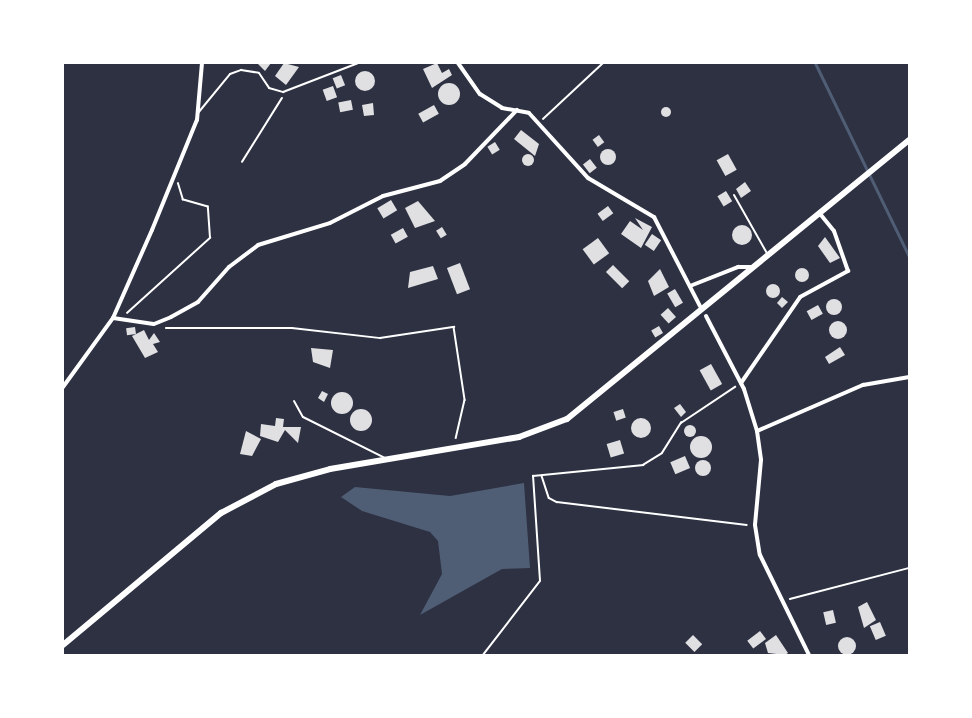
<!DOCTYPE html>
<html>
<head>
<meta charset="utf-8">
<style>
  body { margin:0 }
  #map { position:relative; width:972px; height:718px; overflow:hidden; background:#2d3142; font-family:"Sofia Sans Condensed",sans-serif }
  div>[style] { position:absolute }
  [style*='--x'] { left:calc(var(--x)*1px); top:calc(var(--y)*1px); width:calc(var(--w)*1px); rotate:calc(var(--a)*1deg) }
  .water>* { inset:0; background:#4f5d75 }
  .stream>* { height:3px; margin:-1.5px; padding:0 1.5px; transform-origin:1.5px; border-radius:1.5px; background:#4f5d75 }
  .building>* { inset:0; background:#e0e0e3; transform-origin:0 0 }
  .round { border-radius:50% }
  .path>* { height:1.5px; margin:-0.75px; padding:0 0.75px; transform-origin:0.75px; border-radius:0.75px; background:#fff }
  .service>* { height:2px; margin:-1px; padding:0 1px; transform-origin:1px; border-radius:1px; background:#fff }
  .minor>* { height:4px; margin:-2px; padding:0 2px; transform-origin:2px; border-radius:2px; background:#fff }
  .secondary>* { height:6px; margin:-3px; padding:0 3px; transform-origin:3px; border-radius:3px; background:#fff }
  span { translate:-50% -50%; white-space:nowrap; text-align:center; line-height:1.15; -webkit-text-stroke:4.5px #fff; paint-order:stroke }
  .frame { position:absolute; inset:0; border:64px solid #fff; pointer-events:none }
</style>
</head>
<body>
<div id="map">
  <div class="water">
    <i style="clip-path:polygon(524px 483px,530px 568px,502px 569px,420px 615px,442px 574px,438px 541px,430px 532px,362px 511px,341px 497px,355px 487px,450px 496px)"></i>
  </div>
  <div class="stream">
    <i style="--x:815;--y:63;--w:216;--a:64.1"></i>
  </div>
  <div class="building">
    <i style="clip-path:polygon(257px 63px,271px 63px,265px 71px)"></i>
    <i style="clip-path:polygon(284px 63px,299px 67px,286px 85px,275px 76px)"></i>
    <i style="clip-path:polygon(437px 63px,442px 73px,449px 69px,452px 75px,432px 88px,423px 69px)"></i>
    <i class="round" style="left:355px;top:71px;width:20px;height:20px"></i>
    <i style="left:341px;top:75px;width:11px;height:9px;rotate:68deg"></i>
    <i class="round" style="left:438px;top:83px;width:22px;height:22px"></i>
    <i style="left:333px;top:86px;width:12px;height:11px;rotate:70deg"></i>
    <i style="left:351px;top:100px;width:10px;height:13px;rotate:79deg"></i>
    <i style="clip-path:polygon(373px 103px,374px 115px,364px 116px,362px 105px)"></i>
    <i style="left:434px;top:105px;width:10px;height:18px;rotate:61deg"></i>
    <i class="round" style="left:661px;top:107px;width:10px;height:10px"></i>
    <i style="clip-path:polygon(521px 130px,539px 144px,535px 156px,514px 139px)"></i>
    <i style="left:599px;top:135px;width:9px;height:8px;rotate:54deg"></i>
    <i style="left:495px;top:142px;width:9px;height:9px;rotate:58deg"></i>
    <i class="round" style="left:600px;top:149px;width:16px;height:16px"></i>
    <i style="left:728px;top:154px;width:18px;height:13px;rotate:61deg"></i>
    <i class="round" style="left:522px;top:154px;width:12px;height:12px"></i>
    <i style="left:590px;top:159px;width:11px;height:9px;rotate:52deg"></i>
    <i style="clip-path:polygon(745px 182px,751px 191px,741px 198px,736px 189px)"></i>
    <i style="left:726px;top:191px;width:12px;height:10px;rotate:59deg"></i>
    <i style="left:391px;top:200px;width:12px;height:16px;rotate:59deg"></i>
    <i style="clip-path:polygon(418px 201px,435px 221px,415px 228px,405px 208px)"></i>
    <i style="left:608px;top:206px;width:9px;height:13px;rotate:54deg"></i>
    <i style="clip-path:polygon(635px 218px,652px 227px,641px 248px,621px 234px,630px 221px,643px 230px)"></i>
    <i class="round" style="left:732px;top:225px;width:20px;height:20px"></i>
    <i style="left:442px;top:227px;width:9px;height:7px;rotate:58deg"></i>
    <i style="left:403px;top:228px;width:10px;height:14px;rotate:61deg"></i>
    <i style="left:652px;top:234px;width:11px;height:13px;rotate:34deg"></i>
    <i style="clip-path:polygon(825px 237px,840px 258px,830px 263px,818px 246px)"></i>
    <i style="left:598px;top:238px;width:19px;height:19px;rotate:54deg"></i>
    <i style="left:460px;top:263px;width:28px;height:14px;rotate:69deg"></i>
    <i style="left:613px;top:265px;width:23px;height:10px;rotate:45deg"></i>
    <i style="clip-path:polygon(433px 266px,438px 279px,408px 288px,410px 272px)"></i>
    <i class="round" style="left:795px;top:268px;width:14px;height:14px"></i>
    <i style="clip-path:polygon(660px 269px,669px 287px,654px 296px,648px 281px)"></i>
    <i class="round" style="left:766px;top:284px;width:14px;height:14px"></i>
    <i style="left:675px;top:289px;width:16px;height:9px;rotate:60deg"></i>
    <i style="clip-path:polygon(782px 297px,788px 302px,782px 308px,777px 303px)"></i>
    <i class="round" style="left:826px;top:299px;width:16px;height:16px"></i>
    <i style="left:818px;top:305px;width:10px;height:13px;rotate:61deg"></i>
    <i style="left:668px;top:308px;width:12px;height:10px;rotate:48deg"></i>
    <i class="round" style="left:829px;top:321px;width:18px;height:18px"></i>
    <i style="left:659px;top:326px;width:8px;height:9px;rotate:60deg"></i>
    <i style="left:135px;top:327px;width:7px;height:9px;rotate:82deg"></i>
    <i style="clip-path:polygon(144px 330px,149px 340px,154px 333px,160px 342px,153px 344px,158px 352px,145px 358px,132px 336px)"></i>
    <i style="clip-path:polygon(840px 347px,845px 355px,829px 364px,825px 357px)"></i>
    <i style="clip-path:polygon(311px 348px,333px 350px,330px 368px,313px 362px)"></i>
    <i style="left:711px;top:364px;width:23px;height:13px;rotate:61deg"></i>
    <i style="clip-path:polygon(322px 391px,328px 394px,324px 402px,318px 398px)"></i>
    <i class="round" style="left:331px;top:392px;width:22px;height:22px"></i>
    <i style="clip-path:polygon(680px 404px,686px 412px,681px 417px,674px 408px)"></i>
    <i class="round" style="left:350px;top:409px;width:22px;height:22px"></i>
    <i style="left:623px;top:409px;width:9px;height:10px;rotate:72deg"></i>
    <i style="clip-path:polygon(276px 418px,284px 419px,283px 427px,301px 427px,298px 443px,285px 430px,278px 442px,260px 436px,261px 424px,275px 426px)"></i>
    <i class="round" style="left:631px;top:418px;width:20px;height:20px"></i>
    <i class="round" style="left:684px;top:425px;width:12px;height:12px"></i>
    <i style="clip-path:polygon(246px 431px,261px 439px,252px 456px,240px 454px)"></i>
    <i class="round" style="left:690px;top:436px;width:22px;height:22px"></i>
    <i style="left:620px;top:440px;width:14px;height:14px;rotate:73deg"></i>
    <i style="left:685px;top:456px;width:13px;height:16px;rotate:67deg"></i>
    <i class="round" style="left:695px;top:460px;width:16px;height:16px"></i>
    <i style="clip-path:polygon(867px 602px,876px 620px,864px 628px,858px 607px)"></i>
    <i style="left:833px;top:610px;width:13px;height:10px;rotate:77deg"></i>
    <i style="left:880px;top:622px;width:15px;height:11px;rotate:67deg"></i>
    <i style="left:760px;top:631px;width:10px;height:16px;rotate:53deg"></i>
    <i style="left:693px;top:635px;width:13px;height:11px;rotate:45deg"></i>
    <i style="clip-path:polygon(776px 635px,788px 653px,785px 655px,768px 653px,765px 643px)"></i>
    <i class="round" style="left:838px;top:637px;width:18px;height:18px"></i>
  </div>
  <div class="path">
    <i style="--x:543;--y:119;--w:82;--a:-43"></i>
    <i style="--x:242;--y:162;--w:75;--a:-58"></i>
    <i style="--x:127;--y:313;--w:112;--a:-42.1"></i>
    <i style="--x:210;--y:238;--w:31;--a:-94"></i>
    <i style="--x:208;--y:207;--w:26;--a:-164"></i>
    <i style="--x:183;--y:200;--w:17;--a:-107"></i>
    <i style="--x:166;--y:328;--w:126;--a:0"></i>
    <i style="--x:292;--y:328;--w:89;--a:6.5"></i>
    <i style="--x:380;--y:338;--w:75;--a:-8.5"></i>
    <i style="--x:454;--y:327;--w:74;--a:81.4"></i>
    <i style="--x:465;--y:400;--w:39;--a:103"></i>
    <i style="--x:542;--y:476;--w:23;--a:72"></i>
    <i style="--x:549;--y:498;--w:9;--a:27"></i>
    <i style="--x:557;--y:502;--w:191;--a:6.9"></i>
    <i style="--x:790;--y:599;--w:123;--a:-14.6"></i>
    <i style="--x:483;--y:655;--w:93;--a:-52.4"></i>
    <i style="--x:540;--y:581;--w:105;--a:-93.8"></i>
    <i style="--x:533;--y:476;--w:111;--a:-5.7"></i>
    <i style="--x:643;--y:465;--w:22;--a:-32"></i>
    <i style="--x:662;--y:453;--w:36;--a:-58"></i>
    <i style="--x:681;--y:423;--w:65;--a:-33.7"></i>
  </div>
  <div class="service">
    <i style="--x:198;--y:113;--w:50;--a:-50.6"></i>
    <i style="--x:230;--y:74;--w:12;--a:-20"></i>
    <i style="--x:241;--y:70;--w:18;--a:9"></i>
    <i style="--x:259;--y:73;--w:18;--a:56"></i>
    <i style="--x:269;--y:88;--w:15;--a:16"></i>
    <i style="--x:283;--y:92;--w:80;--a:-21.1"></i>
    <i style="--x:734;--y:195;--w:69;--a:60.5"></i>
    <i style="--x:294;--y:401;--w:18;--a:61"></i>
    <i style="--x:303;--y:417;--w:92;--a:26.6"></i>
  </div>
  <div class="minor">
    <i style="--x:458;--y:63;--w:38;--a:55"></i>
    <i style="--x:480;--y:94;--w:26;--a:32"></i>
    <i style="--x:502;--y:108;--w:27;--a:10"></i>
    <i style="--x:529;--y:113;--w:88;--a:47.8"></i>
    <i style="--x:588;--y:178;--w:77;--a:30.6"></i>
    <i style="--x:654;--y:217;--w:100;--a:62.7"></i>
    <i style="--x:690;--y:286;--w:52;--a:-21.6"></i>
    <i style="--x:738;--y:267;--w:16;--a:0"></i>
    <i style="--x:706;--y:316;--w:82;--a:62.5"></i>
    <i style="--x:744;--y:389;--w:44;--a:72.8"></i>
    <i style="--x:757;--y:431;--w:29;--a:82"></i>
    <i style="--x:761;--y:460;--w:65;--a:95.3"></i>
    <i style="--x:755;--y:525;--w:30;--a:81"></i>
    <i style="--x:760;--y:555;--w:111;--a:63.9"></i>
    <i style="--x:113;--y:318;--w:41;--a:8.3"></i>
    <i style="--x:154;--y:324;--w:18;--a:-22"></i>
    <i style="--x:171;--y:317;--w:31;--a:-29"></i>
    <i style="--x:198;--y:302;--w:47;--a:-48.5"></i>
    <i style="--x:229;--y:267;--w:36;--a:-37"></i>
    <i style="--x:258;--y:245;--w:75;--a:-17"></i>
    <i style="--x:330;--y:223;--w:59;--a:-27"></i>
    <i style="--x:383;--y:196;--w:59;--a:-14.7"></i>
    <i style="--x:440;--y:181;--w:30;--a:-34"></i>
    <i style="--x:465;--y:164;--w:75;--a:-46.1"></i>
    <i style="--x:741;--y:383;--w:104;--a:-55.5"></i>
    <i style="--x:800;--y:297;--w:55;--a:-28.4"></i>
    <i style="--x:848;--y:271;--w:42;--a:-109.3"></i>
    <i style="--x:834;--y:231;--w:22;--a:-129"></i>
    <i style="--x:63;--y:387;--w:85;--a:-54.1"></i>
    <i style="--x:113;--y:318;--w:96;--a:-66.1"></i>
    <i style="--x:152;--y:230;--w:119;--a:-67.8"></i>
    <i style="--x:197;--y:120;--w:57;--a:-85"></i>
    <i style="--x:757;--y:431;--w:116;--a:-23.5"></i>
    <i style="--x:863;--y:385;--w:47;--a:-9.9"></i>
  </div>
  <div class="secondary">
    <i style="--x:63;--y:645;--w:206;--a:-39.9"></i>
    <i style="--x:221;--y:513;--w:62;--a:-27.8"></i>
    <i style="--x:276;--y:484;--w:56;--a:-15.5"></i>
    <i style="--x:330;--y:469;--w:192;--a:-9.6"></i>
    <i style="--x:519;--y:437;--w:51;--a:-20.6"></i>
    <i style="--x:567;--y:419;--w:441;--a:-39.2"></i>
  </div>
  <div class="frame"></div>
</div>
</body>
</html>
